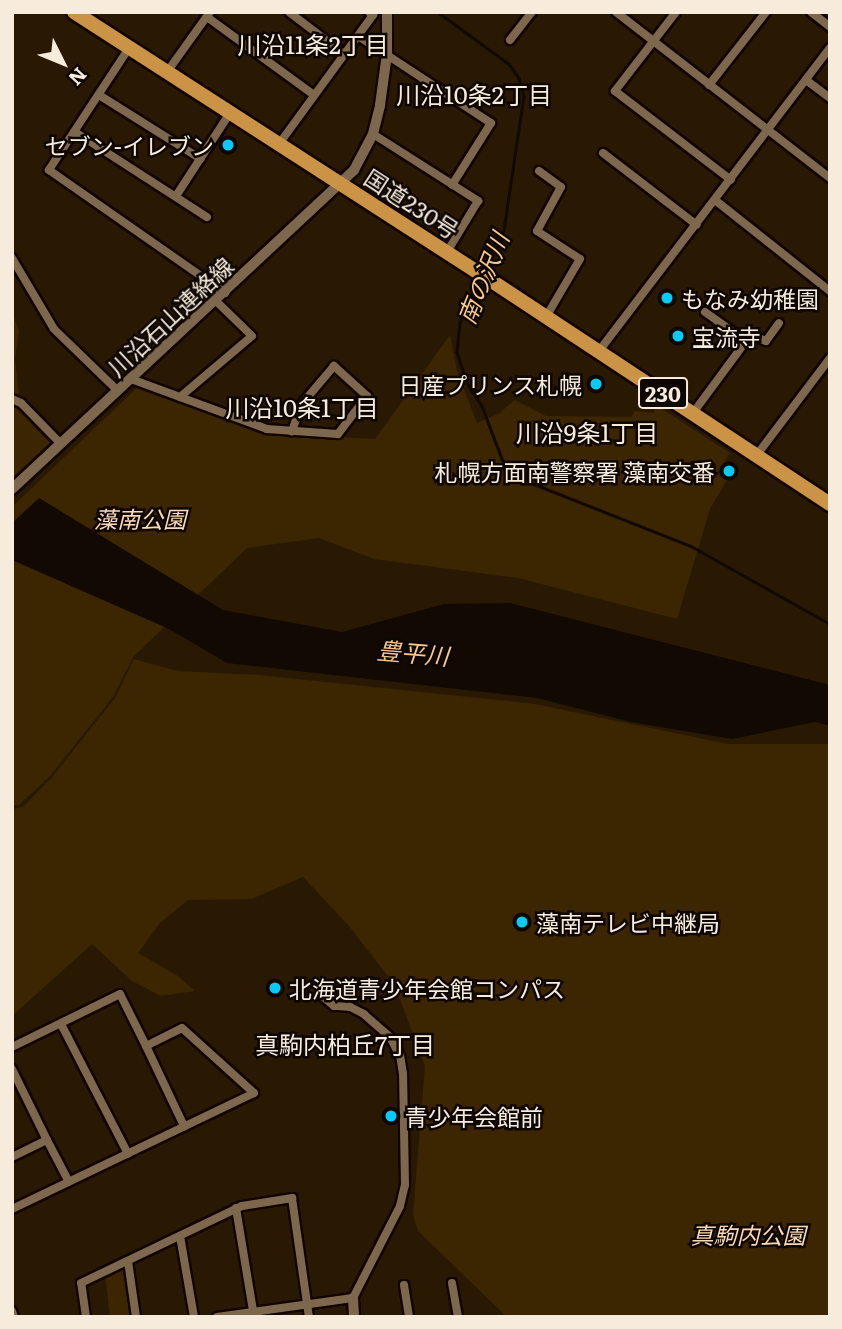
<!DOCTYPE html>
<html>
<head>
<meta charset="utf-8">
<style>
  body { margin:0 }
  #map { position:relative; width:842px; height:1329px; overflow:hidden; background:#2a1902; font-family:Literata,"Noto Sans JP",serif }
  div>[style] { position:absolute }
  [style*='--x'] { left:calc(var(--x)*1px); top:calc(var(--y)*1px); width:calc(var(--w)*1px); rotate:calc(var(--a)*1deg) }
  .green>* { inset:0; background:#3c2501 }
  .water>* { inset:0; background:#110902 }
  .stream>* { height:2.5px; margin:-1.25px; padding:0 1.25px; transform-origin:1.25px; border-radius:1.25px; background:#110902 }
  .roads { filter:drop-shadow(2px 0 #120400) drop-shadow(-2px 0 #120400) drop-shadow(0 2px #120400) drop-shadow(0 -2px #120400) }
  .minor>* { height:8px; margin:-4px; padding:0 4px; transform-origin:4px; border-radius:4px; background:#7d684e }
  .tertiary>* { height:10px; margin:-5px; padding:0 5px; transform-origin:5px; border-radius:5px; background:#7d684e }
  .trunk>* { height:14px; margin:-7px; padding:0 7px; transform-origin:7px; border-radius:7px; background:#ca9345 }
  .dots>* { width:19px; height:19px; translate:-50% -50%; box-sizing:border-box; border:4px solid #0d0601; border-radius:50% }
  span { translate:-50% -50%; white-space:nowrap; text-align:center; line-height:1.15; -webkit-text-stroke:5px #0d0601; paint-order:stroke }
  .shield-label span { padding:2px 5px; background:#0d0601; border:2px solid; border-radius:5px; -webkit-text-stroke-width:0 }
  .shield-label { font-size:21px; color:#f7ebdc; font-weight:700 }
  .poi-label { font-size:23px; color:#f7ebdc }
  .right { translate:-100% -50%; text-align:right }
  .left { translate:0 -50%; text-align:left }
  .street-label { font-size:23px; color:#f7ebdc }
  .park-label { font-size:23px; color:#fbdab3; font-style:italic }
  .neighbourhood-label { font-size:24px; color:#f7ebdc }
  .water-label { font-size:24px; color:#f7c78c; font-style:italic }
  .frame { position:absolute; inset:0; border:14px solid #f7ebdc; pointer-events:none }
  .north { position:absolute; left:28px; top:28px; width:70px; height:70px; -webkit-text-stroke:5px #0d0601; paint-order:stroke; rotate:133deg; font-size:19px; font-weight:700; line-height:28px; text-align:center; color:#f7ebdc }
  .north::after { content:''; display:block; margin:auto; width:24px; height:32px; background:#f7ebdc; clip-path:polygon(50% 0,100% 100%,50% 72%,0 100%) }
</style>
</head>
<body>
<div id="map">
  <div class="green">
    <i style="clip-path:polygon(12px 312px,19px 331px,15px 358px,19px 396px,12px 394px)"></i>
    <i style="clip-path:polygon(450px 335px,457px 371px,477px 423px,498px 414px,515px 400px,546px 416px,631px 417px,635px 411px,654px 413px,656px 405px,730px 453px,717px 473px,727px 480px,710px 509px,677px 619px,518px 578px,374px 559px,319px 538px,247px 548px,133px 657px,113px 697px,50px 776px,19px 805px,12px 805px,12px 507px,140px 385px,231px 418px,323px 436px,375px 439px)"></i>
    <i style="clip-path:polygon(12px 402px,54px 441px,12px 479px)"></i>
    <i style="clip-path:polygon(134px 659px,177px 671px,259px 675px,535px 704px,728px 744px,830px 744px,830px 1317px,507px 1317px,418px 1231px,413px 1215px,425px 1066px,394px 984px,349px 926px,303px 877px,251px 899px,188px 900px,160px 923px,138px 953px,178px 976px,195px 991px,161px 996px,132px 981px,92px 944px,12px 1016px,12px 809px,23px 807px,53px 776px,115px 698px)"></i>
    <i style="clip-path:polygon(124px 1265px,129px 1266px,135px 1317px,110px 1317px,105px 1274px)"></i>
  </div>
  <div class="water">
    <i style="clip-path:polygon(39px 498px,223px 610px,342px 632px,444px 604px,510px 603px,830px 685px,830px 726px,815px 722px,732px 739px,631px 722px,537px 698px,227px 663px,169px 629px,12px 560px,12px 523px)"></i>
  </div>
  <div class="stream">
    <i style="--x:438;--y:12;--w:88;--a:36.2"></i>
    <i style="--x:509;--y:64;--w:17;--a:54"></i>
    <i style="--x:519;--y:78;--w:19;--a:74"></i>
    <i style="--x:524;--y:96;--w:142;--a:98.5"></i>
    <i style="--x:503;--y:236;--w:39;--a:117"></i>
    <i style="--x:480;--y:280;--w:47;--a:114.9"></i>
    <i style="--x:460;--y:323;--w:29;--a:96"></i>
    <i style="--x:457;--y:352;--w:33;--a:72"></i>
    <i style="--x:467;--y:383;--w:27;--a:57"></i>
    <i style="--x:482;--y:406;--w:57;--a:69.3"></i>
    <i style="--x:502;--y:459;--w:17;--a:50"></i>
    <i style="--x:513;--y:472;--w:19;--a:32"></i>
    <i style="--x:529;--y:482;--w:174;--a:21.6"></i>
    <i style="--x:691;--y:546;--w:159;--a:29.3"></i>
  </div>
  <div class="roads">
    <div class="minor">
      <i style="--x:289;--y:12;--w:69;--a:37.4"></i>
      <i style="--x:616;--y:12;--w:271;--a:37.8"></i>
      <i style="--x:676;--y:12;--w:100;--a:127.7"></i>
      <i style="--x:615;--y:91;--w:146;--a:37.5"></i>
      <i style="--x:811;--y:12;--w:24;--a:38"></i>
      <i style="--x:207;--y:17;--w:132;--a:36.1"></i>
      <i style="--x:358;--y:36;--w:159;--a:33.2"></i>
      <i style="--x:491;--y:123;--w:73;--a:122.2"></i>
      <i style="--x:510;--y:40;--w:36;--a:-52"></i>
      <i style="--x:129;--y:48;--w:146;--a:123.3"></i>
      <i style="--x:49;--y:170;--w:215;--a:34.9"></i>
      <i style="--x:167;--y:72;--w:74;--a:-54.4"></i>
      <i style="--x:806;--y:80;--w:30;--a:37"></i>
      <i style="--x:709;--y:85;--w:93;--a:-52"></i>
      <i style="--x:99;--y:95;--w:120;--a:32.1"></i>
      <i style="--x:75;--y:132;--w:157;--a:32.8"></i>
      <i style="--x:373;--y:134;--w:125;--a:32.5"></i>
      <i style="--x:478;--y:201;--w:60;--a:121.3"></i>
      <i style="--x:279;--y:144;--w:160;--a:-53.9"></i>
      <i style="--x:373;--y:15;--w:5;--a:-143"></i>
      <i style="--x:603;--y:153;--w:118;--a:37.5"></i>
      <i style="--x:539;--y:171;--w:27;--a:36"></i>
      <i style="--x:561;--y:187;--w:50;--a:118.6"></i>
      <i style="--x:537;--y:231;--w:51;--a:33.1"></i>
      <i style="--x:580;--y:259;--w:67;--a:120.4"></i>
      <i style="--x:176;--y:196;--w:99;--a:-57"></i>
      <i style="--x:715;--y:200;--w:147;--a:38.4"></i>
      <i style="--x:12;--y:258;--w:82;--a:59.4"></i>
      <i style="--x:54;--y:329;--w:89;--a:44.1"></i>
      <i style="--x:705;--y:312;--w:50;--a:35.3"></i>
      <i style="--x:599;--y:351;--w:381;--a:-52.7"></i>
      <i style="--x:131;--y:379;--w:145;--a:20.2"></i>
      <i style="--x:267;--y:429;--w:71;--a:4"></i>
      <i style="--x:338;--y:434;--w:48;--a:-52.7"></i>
      <i style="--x:367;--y:396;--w:45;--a:-137.7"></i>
      <i style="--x:334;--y:366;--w:51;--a:130.2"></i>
      <i style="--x:301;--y:405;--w:28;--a:109"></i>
      <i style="--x:180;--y:397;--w:94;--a:-40.3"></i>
      <i style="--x:252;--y:336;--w:50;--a:-135.8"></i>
      <i style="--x:12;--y:399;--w:10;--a:24"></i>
      <i style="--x:21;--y:403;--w:57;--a:45.7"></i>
      <i style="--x:693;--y:413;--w:89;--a:-53.6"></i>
      <i style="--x:746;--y:341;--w:9;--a:-32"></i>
      <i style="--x:754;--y:336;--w:13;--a:23"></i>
      <i style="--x:766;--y:341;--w:22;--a:-54"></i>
      <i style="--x:756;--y:456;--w:123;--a:-52.9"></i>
      <i style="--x:61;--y:1024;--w:146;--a:62.7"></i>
      <i style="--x:146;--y:1046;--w:89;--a:64.6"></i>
      <i style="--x:12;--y:1047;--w:120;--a:-26.1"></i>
      <i style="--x:120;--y:994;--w:58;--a:63.4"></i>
      <i style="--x:146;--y:1046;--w:40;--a:-26.6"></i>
      <i style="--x:182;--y:1028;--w:97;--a:42.1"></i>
      <i style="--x:254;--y:1093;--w:268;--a:154.4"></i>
      <i style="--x:12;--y:1069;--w:79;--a:63.8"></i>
      <i style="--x:12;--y:1157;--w:39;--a:-26"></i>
      <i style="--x:47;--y:1140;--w:47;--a:62.4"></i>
      <i style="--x:236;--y:1208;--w:110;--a:80.6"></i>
      <i style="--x:180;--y:1236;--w:82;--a:80.2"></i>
      <i style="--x:128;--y:1261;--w:57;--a:81.9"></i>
      <i style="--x:452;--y:1283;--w:35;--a:80"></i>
      <i style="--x:404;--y:1285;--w:32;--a:81"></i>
      <i style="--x:12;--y:1311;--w:6;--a:72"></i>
      <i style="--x:86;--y:1317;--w:34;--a:-98"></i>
      <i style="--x:81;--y:1283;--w:178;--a:-25.6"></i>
      <i style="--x:242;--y:1206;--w:51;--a:-9.1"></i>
      <i style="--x:292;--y:1198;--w:120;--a:81.9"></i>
      <i style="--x:217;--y:1317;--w:137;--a:-8"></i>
      <i style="--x:353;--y:1298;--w:103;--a:-62.9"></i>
      <i style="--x:400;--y:1206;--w:22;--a:-77"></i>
      <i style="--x:405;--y:1185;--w:111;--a:-91"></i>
      <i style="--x:403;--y:1074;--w:18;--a:-99"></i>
      <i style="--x:400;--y:1056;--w:21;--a:-118"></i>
      <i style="--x:390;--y:1037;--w:35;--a:-139"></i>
      <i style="--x:364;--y:1014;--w:16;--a:-153"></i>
      <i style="--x:350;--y:1007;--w:16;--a:-176"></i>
      <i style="--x:334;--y:1006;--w:16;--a:-140"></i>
    </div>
    <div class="tertiary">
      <i style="--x:12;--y:489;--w:468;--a:-43"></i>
      <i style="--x:354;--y:170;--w:41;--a:-62.2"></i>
      <i style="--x:373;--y:134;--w:30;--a:-76"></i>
      <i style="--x:380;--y:105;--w:51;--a:-82.2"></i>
      <i style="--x:387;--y:54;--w:42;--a:-90"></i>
      <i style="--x:353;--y:1298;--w:19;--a:87"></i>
    </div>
    <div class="trunk">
      <i style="--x:74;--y:12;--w:480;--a:32.8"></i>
      <i style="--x:478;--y:272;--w:422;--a:33.4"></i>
    </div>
  </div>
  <div class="dots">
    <i style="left:228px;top:145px;background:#06cbf9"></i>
    <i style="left:667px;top:298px;background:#06cbf9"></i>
    <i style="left:678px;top:336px;background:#06cbf9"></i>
    <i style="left:596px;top:384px;background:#06cbf9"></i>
    <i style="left:729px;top:471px;background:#06cbf9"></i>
    <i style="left:522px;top:922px;background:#06cbf9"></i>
    <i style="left:275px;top:988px;background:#06cbf9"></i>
    <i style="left:391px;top:1116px;background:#06cbf9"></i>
  </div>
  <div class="shield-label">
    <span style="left:663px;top:393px">230</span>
  </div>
  <div class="poi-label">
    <span class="right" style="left:214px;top:145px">セブン-イレブン</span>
    <span class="left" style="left:681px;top:298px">もなみ幼稚園</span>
    <span class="left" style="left:692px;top:336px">宝流寺</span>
    <span class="right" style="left:582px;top:384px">日産プリンス札幌</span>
    <span class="right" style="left:715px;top:471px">札幌方面南警察署 藻南交番</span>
    <span class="left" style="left:536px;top:922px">藻南テレビ中継局</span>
    <span class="left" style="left:289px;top:988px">北海道青少年会館コンパス</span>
    <span class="left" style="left:405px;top:1116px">青少年会館前</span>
  </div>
  <div class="street-label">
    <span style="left:412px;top:203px;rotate:33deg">国道230号</span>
    <span style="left:170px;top:316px;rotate:-43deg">川沿石山連絡線</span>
  </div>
  <div class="park-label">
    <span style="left:140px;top:518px">藻南公園</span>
    <span style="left:748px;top:1234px">真駒内公園</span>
  </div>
  <div class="neighbourhood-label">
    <span style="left:313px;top:44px">川沿11条2丁目</span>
    <span style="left:474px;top:94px">川沿10条2丁目</span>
    <span style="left:302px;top:407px">川沿10条1丁目</span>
    <span style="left:587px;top:432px">川沿9条1丁目</span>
    <span style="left:345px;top:1044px">真駒内柏丘7丁目</span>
  </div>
  <div class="water-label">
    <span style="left:482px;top:278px;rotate:-68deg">南の沢川</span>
    <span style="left:413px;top:652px;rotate:5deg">豊平川</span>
  </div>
  <div class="frame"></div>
  <div class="north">N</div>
</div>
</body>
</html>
